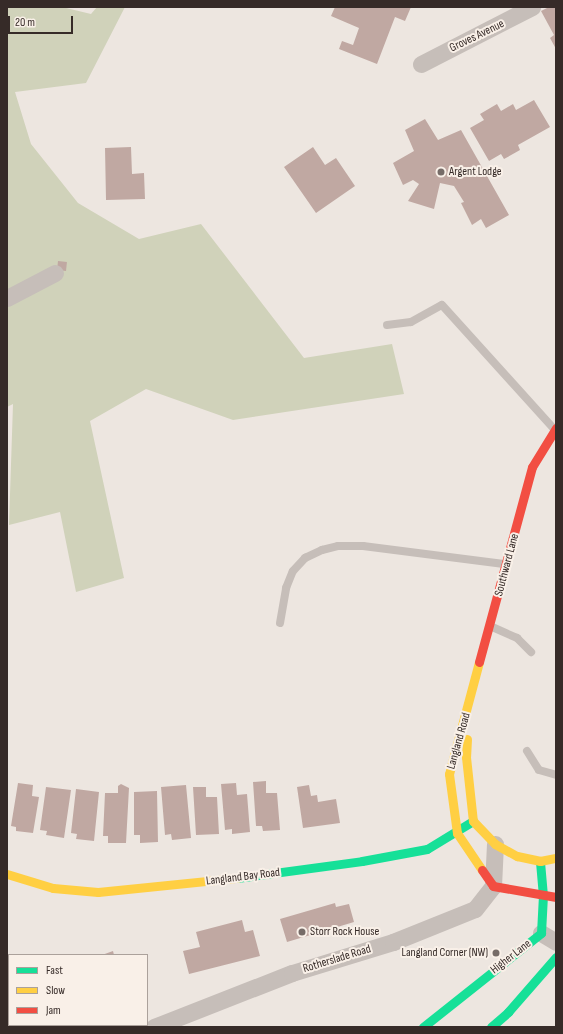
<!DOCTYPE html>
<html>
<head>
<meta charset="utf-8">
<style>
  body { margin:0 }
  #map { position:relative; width:563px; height:1034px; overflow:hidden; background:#ede6e0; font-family:"Sofia Sans Condensed",sans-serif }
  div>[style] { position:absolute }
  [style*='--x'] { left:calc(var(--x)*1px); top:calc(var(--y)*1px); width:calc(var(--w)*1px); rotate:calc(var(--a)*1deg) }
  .green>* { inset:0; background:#d0d2ba }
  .building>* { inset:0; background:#c0a8a2; transform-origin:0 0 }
  .lane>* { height:8px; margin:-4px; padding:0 4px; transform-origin:4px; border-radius:4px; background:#c6beb9 }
  .street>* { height:17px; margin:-8.5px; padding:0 8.5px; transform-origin:8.5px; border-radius:8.5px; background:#c6beb9 }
  .fast>* { height:9px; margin:-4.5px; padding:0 4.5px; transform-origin:4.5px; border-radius:4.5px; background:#16e098 }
  .slow>* { height:9px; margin:-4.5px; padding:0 4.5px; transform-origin:4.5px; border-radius:4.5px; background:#ffcf43 }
  .jam>* { height:9px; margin:-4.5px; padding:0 4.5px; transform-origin:4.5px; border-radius:4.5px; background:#f24e42 }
  .dots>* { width:11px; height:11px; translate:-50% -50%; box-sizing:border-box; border:2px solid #f9f0e8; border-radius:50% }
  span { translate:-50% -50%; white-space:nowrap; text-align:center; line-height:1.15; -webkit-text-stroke:4px #f9f0e8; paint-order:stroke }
  .street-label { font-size:12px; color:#362b28 }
  .poi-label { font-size:12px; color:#362b28 }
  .left { translate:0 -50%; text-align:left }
  .right { translate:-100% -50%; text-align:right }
  .frame { position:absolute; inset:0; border:8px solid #362b28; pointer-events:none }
  .legend { position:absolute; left:8px; top:954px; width:140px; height:72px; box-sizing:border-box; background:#f9f0e8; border:1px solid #aba19b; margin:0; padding:5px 7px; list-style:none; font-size:12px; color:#362b28 }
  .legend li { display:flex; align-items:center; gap:8px; height:20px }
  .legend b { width:20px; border:1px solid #aba19b }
  .scale { position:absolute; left:8px; top:16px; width:65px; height:18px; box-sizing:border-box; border:2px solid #362b28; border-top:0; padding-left:5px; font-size:12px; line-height:14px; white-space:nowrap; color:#362b28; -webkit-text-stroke:3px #f9f0e8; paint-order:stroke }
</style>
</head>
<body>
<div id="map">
  <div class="green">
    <i style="clip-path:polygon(7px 7px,62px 7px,91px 14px,97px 7px,125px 7px,86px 83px,15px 92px,31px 144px,78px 203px,139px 239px,201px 224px,304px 358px,392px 344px,404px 394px,233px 420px,146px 389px,90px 421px,124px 578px,76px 592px,60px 512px,9px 525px,13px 404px,7px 407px)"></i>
  </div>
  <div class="building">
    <i style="clip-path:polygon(335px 7px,411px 7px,405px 21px,395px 17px,377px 64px,339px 49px,342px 41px,353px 45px,359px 28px,331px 16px)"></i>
    <i style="clip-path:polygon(549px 7px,556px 7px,556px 49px,550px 38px,554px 35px,541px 11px)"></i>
    <i style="clip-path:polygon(534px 100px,550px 127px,518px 145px,520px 150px,504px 159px,501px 154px,489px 161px,470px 128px,484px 120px,480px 114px,497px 104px,501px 111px,513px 104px,516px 110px)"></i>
    <i style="clip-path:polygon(425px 119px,438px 140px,461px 130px,509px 215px,486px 228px,481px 219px,472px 225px,461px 203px,464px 202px,454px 186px,440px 183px,434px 209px,408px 201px,419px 184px,413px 180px,403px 185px,393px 163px,414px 151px,405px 130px)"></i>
    <i style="clip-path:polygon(131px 147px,132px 174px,144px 173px,145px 199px,106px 200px,105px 148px)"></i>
    <i style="clip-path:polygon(313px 147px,325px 165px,336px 158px,355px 186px,316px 213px,284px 167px)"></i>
    <i style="left:58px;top:261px;width:9px;height:9px;rotate:6deg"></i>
    <i style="clip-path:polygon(266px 781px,266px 793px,277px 793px,280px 830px,263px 831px,262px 826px,256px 826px,253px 782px)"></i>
    <i style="clip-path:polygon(18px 783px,33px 785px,32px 796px,39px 797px,33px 833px,16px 831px,16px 827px,11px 826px)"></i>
    <i style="clip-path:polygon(236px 783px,237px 795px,247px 794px,250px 832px,232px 834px,232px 829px,225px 830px,221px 784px)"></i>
    <i style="clip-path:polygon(121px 784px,129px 788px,126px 843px,108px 843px,108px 836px,103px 836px,105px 793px,118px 793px,118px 786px)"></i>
    <i style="clip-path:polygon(186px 785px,191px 838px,172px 840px,171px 834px,165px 835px,161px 787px)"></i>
    <i style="clip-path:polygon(309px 785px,311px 796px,317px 795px,318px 802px,336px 799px,340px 823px,303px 828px,297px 787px)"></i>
    <i style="clip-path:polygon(46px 787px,71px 790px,64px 838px,46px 835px,47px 831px,40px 830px)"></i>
    <i style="clip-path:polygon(193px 787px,206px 787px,206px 797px,217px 797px,219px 834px,196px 835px)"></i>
    <i style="clip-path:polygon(76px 789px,99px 792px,94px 841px,76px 839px,77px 834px,71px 833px)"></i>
    <i style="clip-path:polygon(157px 791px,158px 842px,140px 843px,140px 835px,134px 835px,134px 792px)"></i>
    <i style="clip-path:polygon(335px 903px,336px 907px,349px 904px,354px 922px,287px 942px,280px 919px)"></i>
    <i style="clip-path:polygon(242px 920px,245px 932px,253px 930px,260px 956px,189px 974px,183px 951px,200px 947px,196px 932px)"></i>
    <i style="clip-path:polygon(113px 951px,114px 955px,102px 955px)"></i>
  </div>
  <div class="lane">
    <i style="--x:387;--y:325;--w:24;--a:-7"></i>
    <i style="--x:411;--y:322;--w:35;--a:-29"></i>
    <i style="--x:442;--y:305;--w:167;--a:47.9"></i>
    <i style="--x:280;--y:623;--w:36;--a:-80"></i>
    <i style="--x:286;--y:588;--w:18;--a:-68"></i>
    <i style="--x:293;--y:571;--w:18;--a:-47"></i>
    <i style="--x:305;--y:558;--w:19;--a:-25"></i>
    <i style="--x:322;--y:550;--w:16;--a:-14"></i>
    <i style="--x:338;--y:546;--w:25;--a:0"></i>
    <i style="--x:363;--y:546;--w:142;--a:7.3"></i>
    <i style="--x:490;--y:626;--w:30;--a:24"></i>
    <i style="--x:517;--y:638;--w:20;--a:45"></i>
    <i style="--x:527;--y:751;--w:22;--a:58"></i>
    <i style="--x:539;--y:770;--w:18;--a:16"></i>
  </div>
  <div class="street">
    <i style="--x:421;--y:64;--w:125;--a:-27.2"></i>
    <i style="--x:7;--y:298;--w:54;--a:-27.5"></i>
    <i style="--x:541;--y:933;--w:17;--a:31"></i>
    <i style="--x:154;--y:1027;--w:148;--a:-21.4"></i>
    <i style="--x:292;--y:973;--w:106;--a:-17.1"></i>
    <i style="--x:393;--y:942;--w:88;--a:-21.9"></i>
    <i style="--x:475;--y:909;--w:29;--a:-52"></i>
    <i style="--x:493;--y:886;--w:42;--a:-87.3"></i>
  </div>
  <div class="fast">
    <i style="--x:237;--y:878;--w:126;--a:-7.7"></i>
    <i style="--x:362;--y:861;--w:66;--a:-10.5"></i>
    <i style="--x:427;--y:849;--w:54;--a:-31.3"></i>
    <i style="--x:423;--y:1027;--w:151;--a:-38.5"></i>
    <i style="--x:541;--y:933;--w:37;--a:-87"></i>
    <i style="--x:543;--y:896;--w:35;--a:-95"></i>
    <i style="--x:491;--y:1027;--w:23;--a:-41"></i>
    <i style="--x:508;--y:1012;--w:73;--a:-48.9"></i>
  </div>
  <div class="slow">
    <i style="--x:479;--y:662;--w:116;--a:105"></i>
    <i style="--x:449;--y:774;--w:60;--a:82.3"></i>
    <i style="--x:457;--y:833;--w:45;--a:56"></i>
    <i style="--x:467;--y:739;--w:18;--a:93"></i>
    <i style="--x:466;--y:757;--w:64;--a:83.8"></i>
    <i style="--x:473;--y:821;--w:32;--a:46"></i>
    <i style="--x:495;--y:844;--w:25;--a:29"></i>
    <i style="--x:517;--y:856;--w:24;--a:12"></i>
    <i style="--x:540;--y:861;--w:16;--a:-11"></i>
    <i style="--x:7;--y:874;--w:48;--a:16.9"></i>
    <i style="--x:53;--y:888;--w:45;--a:5.1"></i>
    <i style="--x:98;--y:892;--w:140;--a:-5.8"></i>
  </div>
  <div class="jam">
    <i style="--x:479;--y:662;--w:202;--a:-74.8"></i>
    <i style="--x:532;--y:467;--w:46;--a:-58.4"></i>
    <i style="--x:482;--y:870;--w:19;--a:55"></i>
    <i style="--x:493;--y:886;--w:64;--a:9.9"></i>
  </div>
  <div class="dots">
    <i style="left:441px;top:172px;background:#766c68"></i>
    <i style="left:302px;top:932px;background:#766c68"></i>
    <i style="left:496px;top:953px;background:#766c68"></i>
  </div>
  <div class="street-label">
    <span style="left:477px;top:36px;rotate:-26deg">Groves Avenue</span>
    <span style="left:507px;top:565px;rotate:-75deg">Southward Lane</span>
    <span style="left:459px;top:741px;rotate:-74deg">Langland Road</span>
    <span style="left:243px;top:877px;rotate:-7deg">Langland Bay Road</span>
    <span style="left:511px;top:957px;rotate:-38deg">Higher Lane</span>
    <span style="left:337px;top:959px;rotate:-17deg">Rotherslade Road</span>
  </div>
  <div class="poi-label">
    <span class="left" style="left:449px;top:172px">Argent Lodge</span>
    <span class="left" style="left:310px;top:932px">Storr Rock House</span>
    <span class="right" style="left:488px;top:953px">Langland Corner (NW)</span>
  </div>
  <div class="frame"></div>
  <ul class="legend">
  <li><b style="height:5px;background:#16e098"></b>Fast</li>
  <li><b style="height:5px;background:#ffcf43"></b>Slow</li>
  <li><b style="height:5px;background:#f24e42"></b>Jam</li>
  </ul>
  <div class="scale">20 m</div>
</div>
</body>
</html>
